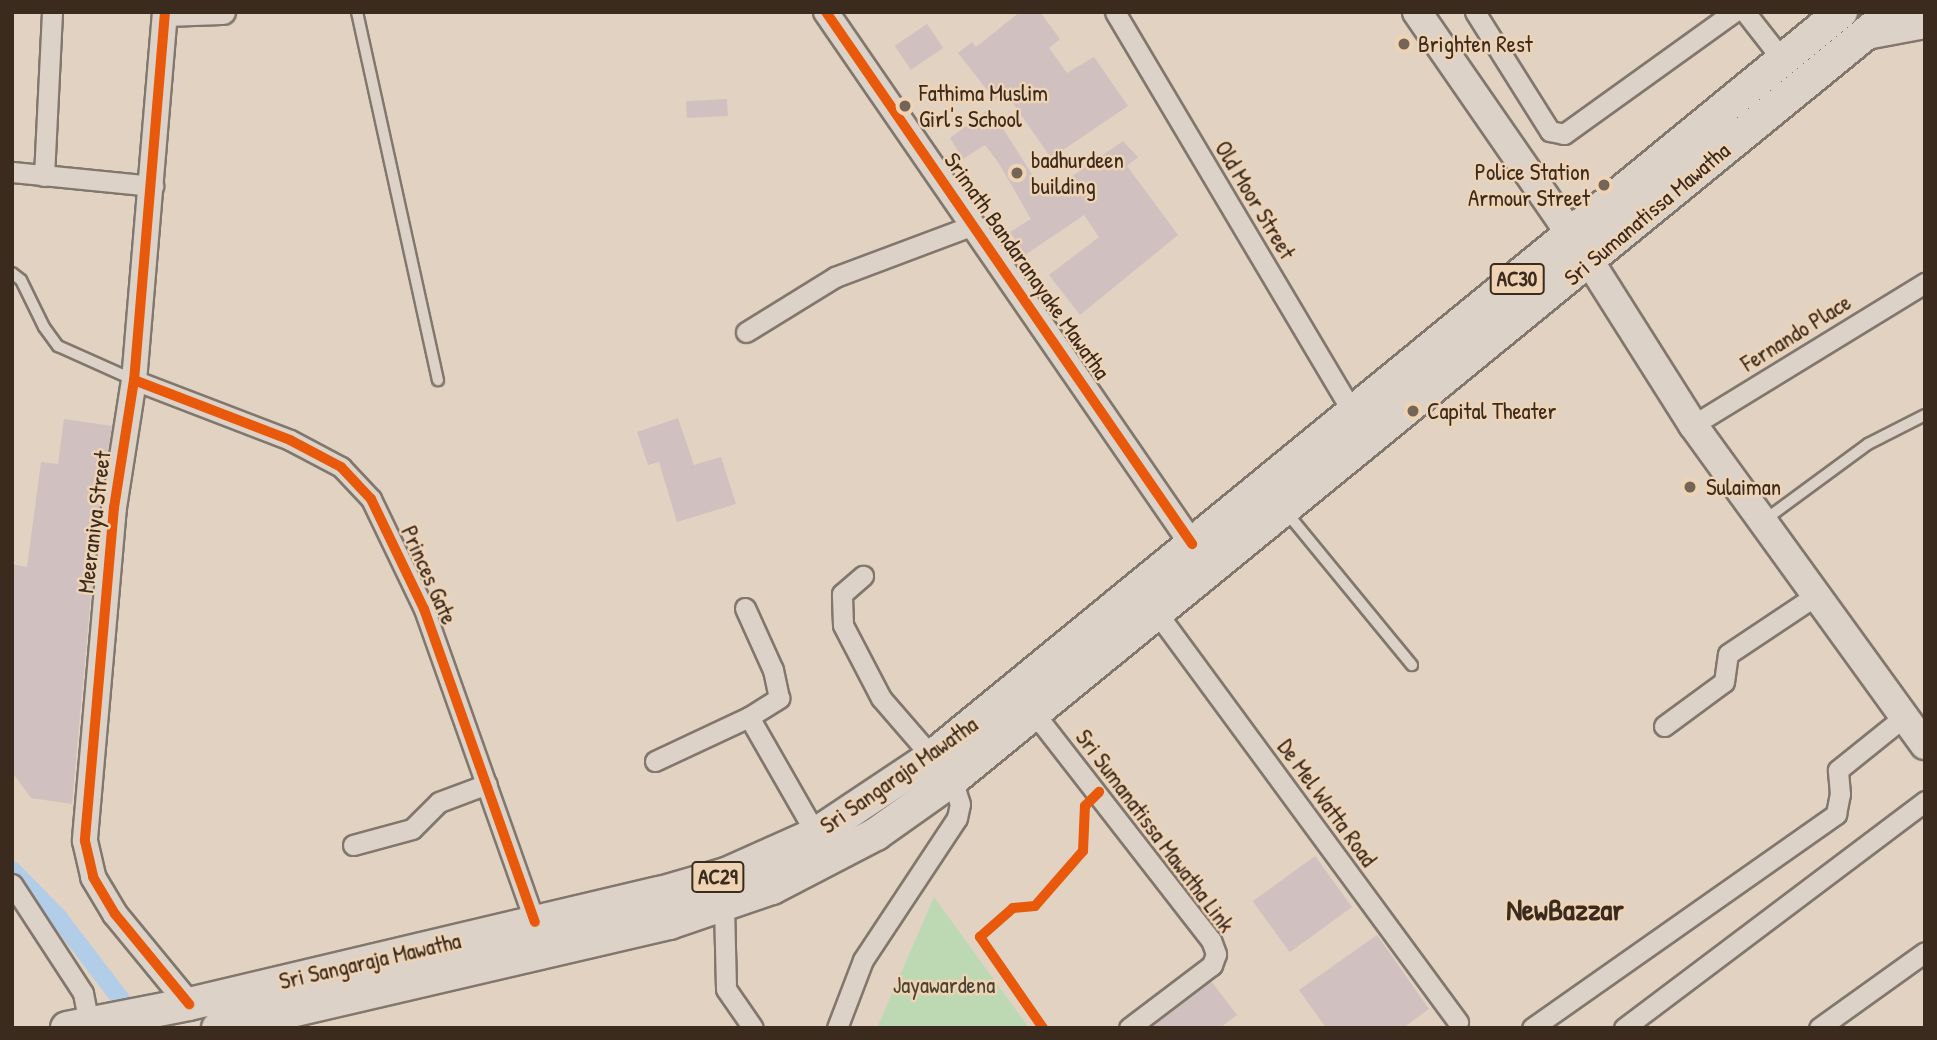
<!DOCTYPE html>
<html>
<head>
<meta charset="utf-8">
<style>
  body { margin:0 }
  #map { position:relative; width:1937px; height:1040px; overflow:hidden; background:#e1d2c2; font-family:"Patrick Hand",sans-serif }
  div>[style] { position:absolute }
  [style*='--x'] { left:calc(var(--x)*1px); top:calc(var(--y)*1px); width:calc(var(--w)*1px); rotate:calc(var(--a)*1deg) }
  .green>* { inset:0; background:#bdd9b4 }
  .canal>* { height:18px; margin:-9px; padding:0 9px; transform-origin:9px; border-radius:9px; background:#b1cde8 }
  .building>* { inset:0; background:#d0c0bf; transform-origin:0 0 }
  .roads { filter:drop-shadow(2px 0 #81776d) drop-shadow(-2px 0 #81776d) drop-shadow(0 2px #81776d) drop-shadow(0 -2px #81776d) }
  .service>* { height:10px; margin:-5px; padding:0 5px; transform-origin:5px; border-radius:5px; background:#dcd2c7 }
  .minor>* { height:19px; margin:-9.5px; padding:0 9.5px; transform-origin:9.5px; border-radius:9.5px; background:#dcd2c7 }
  .tertiary>* { height:24px; margin:-12px; padding:0 12px; transform-origin:12px; border-radius:12px; background:#dcd2c7 }
  .secondary>* { height:28px; margin:-14px; padding:0 14px; transform-origin:14px; border-radius:14px; background:#dcd2c7 }
  .primary>* { height:32px; margin:-16px; padding:0 16px; transform-origin:16px; border-radius:16px; background:#dcd2c7 }
  .cycleway>* { height:10px; margin:-5px; padding:0 5px; transform-origin:5px; border-radius:5px; background:#e8590c }
  .dots>* { width:19px; height:19px; translate:-50% -50%; box-sizing:border-box; border:4px solid #eed3b5; border-radius:50% }
  span { translate:-50% -50%; white-space:nowrap; text-align:center; line-height:1.15; -webkit-text-stroke:5px #eed3b5; paint-order:stroke }
  .shield-label span { padding:2px 5px; background:#eed3b5; border:2px solid; border-radius:5px; -webkit-text-stroke-width:0 }
  .shield-label { font-size:21px; color:#3b2a1e; font-weight:700 }
  .poi-label { font-size:23px; color:#3b2a1e }
  .left { translate:0 -50%; text-align:left }
  .right { translate:-100% -50%; text-align:right }
  .street-label { font-size:23px; color:#3b2a1e }
  .park-label { font-size:23px; color:#4a4533 }
  .district-label { font-size:30px; color:#3b2a1e; font-weight:700 }
  .frame { position:absolute; inset:0; border:14px solid #3b2a1e; pointer-events:none }
</style>
</head>
<body>
<div id="map">
  <div class="green">
    <i style="clip-path:polygon(934px 897px,1029px 1028px,877px 1028px)"></i>
  </div>
  <div class="canal">
    <i style="--x:12;--y:870;--w:66;--a:45.6"></i>
    <i style="--x:58;--y:917;--w:128;--a:52.6"></i>
  </div>
  <div class="building">
    <i style="clip-path:polygon(1020px 12px,1040px 12px,1060px 39px,1049px 48px,1067px 73px,1094px 57px,1128px 106px,1051px 158px,1006px 93px,995px 100px,958px 53px,972px 42px,976px 47px)"></i>
    <i style="left:927px;top:24px;width:29px;height:39px;rotate:56deg"></i>
    <i style="left:727px;top:99px;width:17px;height:41px;rotate:87deg"></i>
    <i style="clip-path:polygon(990px 108px,1045px 195px,1123px 141px,1138px 157px,1127px 166px,1178px 235px,1080px 315px,1049px 275px,1099px 237px,1084px 215px,1025px 255px,1010px 232px,1031px 219px,998px 162px,985px 145px,963px 159px,950px 138px)"></i>
    <i style="clip-path:polygon(678px 418px,694px 465px,721px 457px,736px 504px,677px 522px,659px 462px,648px 465px,637px 432px)"></i>
    <i style="clip-path:polygon(64px 419px,112px 426px,99px 506px,72px 804px,31px 798px,12px 772px,12px 564px,27px 567px,41px 462px,58px 464px)"></i>
    <i style="left:1315px;top:856px;width:63px;height:77px;rotate:54deg"></i>
    <i style="clip-path:polygon(1377px 935px,1429px 1009px,1403px 1028px,1326px 1028px,1299px 990px)"></i>
    <i style="clip-path:polygon(1211px 981px,1237px 1015px,1220px 1028px,1150px 1028px)"></i>
  </div>
  <div class="roads">
    <div class="service">
      <i style="--x:357;--y:12;--w:377;--a:77.6"></i>
      <i style="--x:12;--y:273;--w:11;--a:38"></i>
      <i style="--x:21;--y:280;--w:52;--a:63.9"></i>
      <i style="--x:44;--y:327;--w:24;--a:54"></i>
      <i style="--x:58;--y:346;--w:83;--a:24.1"></i>
      <i style="--x:1287;--y:513;--w:197;--a:50.6"></i>
      <i style="--x:1766;--y:519;--w:127;--a:-36.3"></i>
      <i style="--x:1868;--y:444;--w:64;--a:-27"></i>
    </div>
    <div class="minor">
      <i style="--x:1115;--y:12;--w:466;--a:59.3"></i>
      <i style="--x:1475;--y:12;--w:141;--a:57.8"></i>
      <i style="--x:1550;--y:131;--w:14;--a:12"></i>
      <i style="--x:1564;--y:134;--w:209;--a:-35.7"></i>
      <i style="--x:1745;--y:12;--w:58;--a:52"></i>
      <i style="--x:12;--y:172;--w:142;--a:5.7"></i>
      <i style="--x:44;--y:176;--w:164;--a:-87.2"></i>
      <i style="--x:746;--y:332;--w:105;--a:-31.7"></i>
      <i style="--x:835;--y:277;--w:147;--a:-20.6"></i>
      <i style="--x:134;--y:380;--w:167;--a:21"></i>
      <i style="--x:290;--y:440;--w:58;--a:27.9"></i>
      <i style="--x:341;--y:467;--w:44;--a:46.8"></i>
      <i style="--x:371;--y:499;--w:122;--a:64.3"></i>
      <i style="--x:424;--y:609;--w:332;--a:70.5"></i>
      <i style="--x:1693;--y:425;--w:272;--a:-31.5"></i>
      <i style="--x:1157;--y:613;--w:508;--a:53.65"></i>
      <i style="--x:1034;--y:713;--w:288;--a:52.1"></i>
      <i style="--x:1211;--y:940;--w:15;--a:70"></i>
      <i style="--x:1216;--y:954;--w:12;--a:110"></i>
      <i style="--x:1212;--y:965;--w:104;--a:142.8"></i>
      <i style="--x:749;--y:717;--w:135;--a:60.2"></i>
      <i style="--x:1664;--y:726;--w:74;--a:-36.3"></i>
      <i style="--x:1724;--y:682;--w:28;--a:-82"></i>
      <i style="--x:1728;--y:654;--w:105;--a:-33.7"></i>
      <i style="--x:655;--y:761;--w:104;--a:-25.1"></i>
      <i style="--x:749;--y:717;--w:36;--a:-32"></i>
      <i style="--x:779;--y:698;--w:29;--a:-102"></i>
      <i style="--x:773;--y:670;--w:68;--a:-114.3"></i>
      <i style="--x:353;--y:845;--w:61;--a:-15.2"></i>
      <i style="--x:412;--y:829;--w:38;--a:-45"></i>
      <i style="--x:439;--y:802;--w:51;--a:-20.6"></i>
      <i style="--x:12;--y:884;--w:130;--a:56.9"></i>
      <i style="--x:83;--y:993;--w:33;--a:79"></i>
      <i style="--x:724;--y:906;--w:83;--a:88.6"></i>
      <i style="--x:726;--y:989;--w:47;--a:55.3"></i>
      <i style="--x:837;--y:1028;--w:73;--a:-69.1"></i>
      <i style="--x:863;--y:960;--w:170;--a:-56.5"></i>
      <i style="--x:957;--y:818;--w:14;--a:-78"></i>
      <i style="--x:960;--y:804;--w:25;--a:-108"></i>
      <i style="--x:952;--y:780;--w:108;--a:-130.9"></i>
      <i style="--x:881;--y:698;--w:82;--a:-117.5"></i>
      <i style="--x:843;--y:625;--w:31;--a:-92"></i>
      <i style="--x:842;--y:594;--w:28;--a:-41"></i>
      <i style="--x:1532;--y:1028;--w:372;--a:-35.1"></i>
      <i style="--x:1836;--y:814;--w:20;--a:-79"></i>
      <i style="--x:1840;--y:794;--w:24;--a:-95"></i>
      <i style="--x:1838;--y:770;--w:86;--a:-38.9"></i>
      <i style="--x:1624;--y:1028;--w:377;--a:-37"></i>
      <i style="--x:1819;--y:1028;--w:130;--a:-35.6"></i>
    </div>
    <div class="tertiary">
      <i style="--x:165;--y:12;--w:369;--a:94.8"></i>
      <i style="--x:134;--y:380;--w:129;--a:98.9"></i>
      <i style="--x:114;--y:507;--w:335;--a:95"></i>
      <i style="--x:85;--y:841;--w:37;--a:77"></i>
      <i style="--x:93;--y:877;--w:43;--a:59.3"></i>
      <i style="--x:115;--y:914;--w:117;--a:50.6"></i>
      <i style="--x:826;--y:12;--w:646;--a:55.47"></i>
      <i style="--x:165;--y:14;--w:58;--a:-2"></i>
    </div>
    <div class="secondary">
      <i style="--x:1417;--y:12;--w:304;--a:55.3"></i>
      <i style="--x:1590;--y:262;--w:193;--a:57.7"></i>
      <i style="--x:1693;--y:425;--w:395;--a:54.1"></i>
    </div>
    <div class="primary">
      <i style="--x:1871;--y:32;--w:55;--a:-10.5"></i>
      <i style="--x:67;--y:1028;--w:124;--a:-11.1"></i>
      <i style="--x:189;--y:1004;--w:484;--a:-13.3"></i>
      <i style="--x:660;--y:893;--w:69;--a:-16.1"></i>
      <i style="--x:726;--y:874;--w:98;--a:-24"></i>
      <i style="--x:816;--y:834;--w:141;--a:-33.7"></i>
      <i style="--x:933;--y:756;--w:1174;--a:-39.33"></i>
      <i style="--x:218;--y:1028;--w:463;--a:-13.1"></i>
      <i style="--x:669;--y:923;--w:109;--a:-18.8"></i>
      <i style="--x:772;--y:888;--w:117;--a:-27.4"></i>
      <i style="--x:876;--y:834;--w:93;--a:-35.4"></i>
      <i style="--x:952;--y:780;--w:1214;--a:-39.25"></i>
    </div>
  </div>
  <div class="cycleway">
    <i style="--x:165;--y:12;--w:369;--a:94.8"></i>
    <i style="--x:134;--y:380;--w:129;--a:98.9"></i>
    <i style="--x:114;--y:507;--w:335;--a:95"></i>
    <i style="--x:85;--y:841;--w:37;--a:77"></i>
    <i style="--x:93;--y:877;--w:43;--a:59.3"></i>
    <i style="--x:115;--y:914;--w:117;--a:50.6"></i>
    <i style="--x:826;--y:12;--w:646;--a:55.47"></i>
    <i style="--x:134;--y:380;--w:167;--a:21"></i>
    <i style="--x:290;--y:440;--w:58;--a:27.9"></i>
    <i style="--x:341;--y:467;--w:44;--a:46.8"></i>
    <i style="--x:371;--y:499;--w:122;--a:64.3"></i>
    <i style="--x:424;--y:609;--w:332;--a:70.5"></i>
    <i style="--x:1043;--y:1028;--w:111;--a:-124.7"></i>
    <i style="--x:980;--y:937;--w:44;--a:-41.3"></i>
    <i style="--x:1013;--y:908;--w:22;--a:-5"></i>
    <i style="--x:1035;--y:906;--w:73;--a:-48.9"></i>
    <i style="--x:1083;--y:851;--w:45;--a:-87.5"></i>
    <i style="--x:1085;--y:806;--w:20;--a:-45"></i>
  </div>
  <div class="dots">
    <i style="left:1404px;top:44px;background:#756557"></i>
    <i style="left:905px;top:106px;background:#756557"></i>
    <i style="left:1017px;top:173px;background:#756557"></i>
    <i style="left:1604px;top:185px;background:#756557"></i>
    <i style="left:1413px;top:411px;background:#756557"></i>
    <i style="left:1690px;top:487px;background:#756557"></i>
  </div>
  <div class="shield-label">
    <span style="left:1517px;top:279px">AC30</span>
    <span style="left:718px;top:877px">AC29</span>
  </div>
  <div class="poi-label">
    <span class="left" style="left:1418px;top:44px">Brighten Rest</span>
    <span class="left" style="left:919px;top:106px">Fathima Muslim<br>Girl's School</span>
    <span class="left" style="left:1031px;top:173px">badhurdeen<br>building</span>
    <span class="right" style="left:1590px;top:185px">Police Station<br>Armour Street</span>
    <span class="left" style="left:1427px;top:411px">Capital Theater</span>
    <span class="left" style="left:1706px;top:487px">Sulaiman</span>
  </div>
  <div class="street-label">
    <span style="left:1255px;top:200px;rotate:59deg">Old Moor Street</span>
    <span style="left:1647px;top:214px;rotate:-40deg">Sri Sumanatissa Mawatha</span>
    <span style="left:1027px;top:266px;rotate:55deg">Srimath Bandaranayake Mawatha</span>
    <span style="left:1796px;top:333px;rotate:-32deg">Fernando Place</span>
    <span style="left:94px;top:522px;rotate:-83deg">Meeraniya Street</span>
    <span style="left:429px;top:575px;rotate:66deg">Princes Gate</span>
    <span style="left:899px;top:775px;rotate:-35deg">Sri Sangaraja Mawatha</span>
    <span style="left:1327px;top:803px;rotate:54deg">De Mel Watta Road</span>
    <span style="left:1155px;top:831px;rotate:53deg">Sri Sumanatissa Mawatha Link</span>
    <span style="left:370px;top:961px;rotate:-13deg">Sri Sangaraja Mawatha</span>
  </div>
  <div class="park-label">
    <span style="left:944px;top:985px">Jayawardena</span>
  </div>
  <div class="district-label">
    <span style="left:1565px;top:909px">NewBazzar</span>
  </div>
  <div class="frame"></div>
</div>
</body>
</html>
